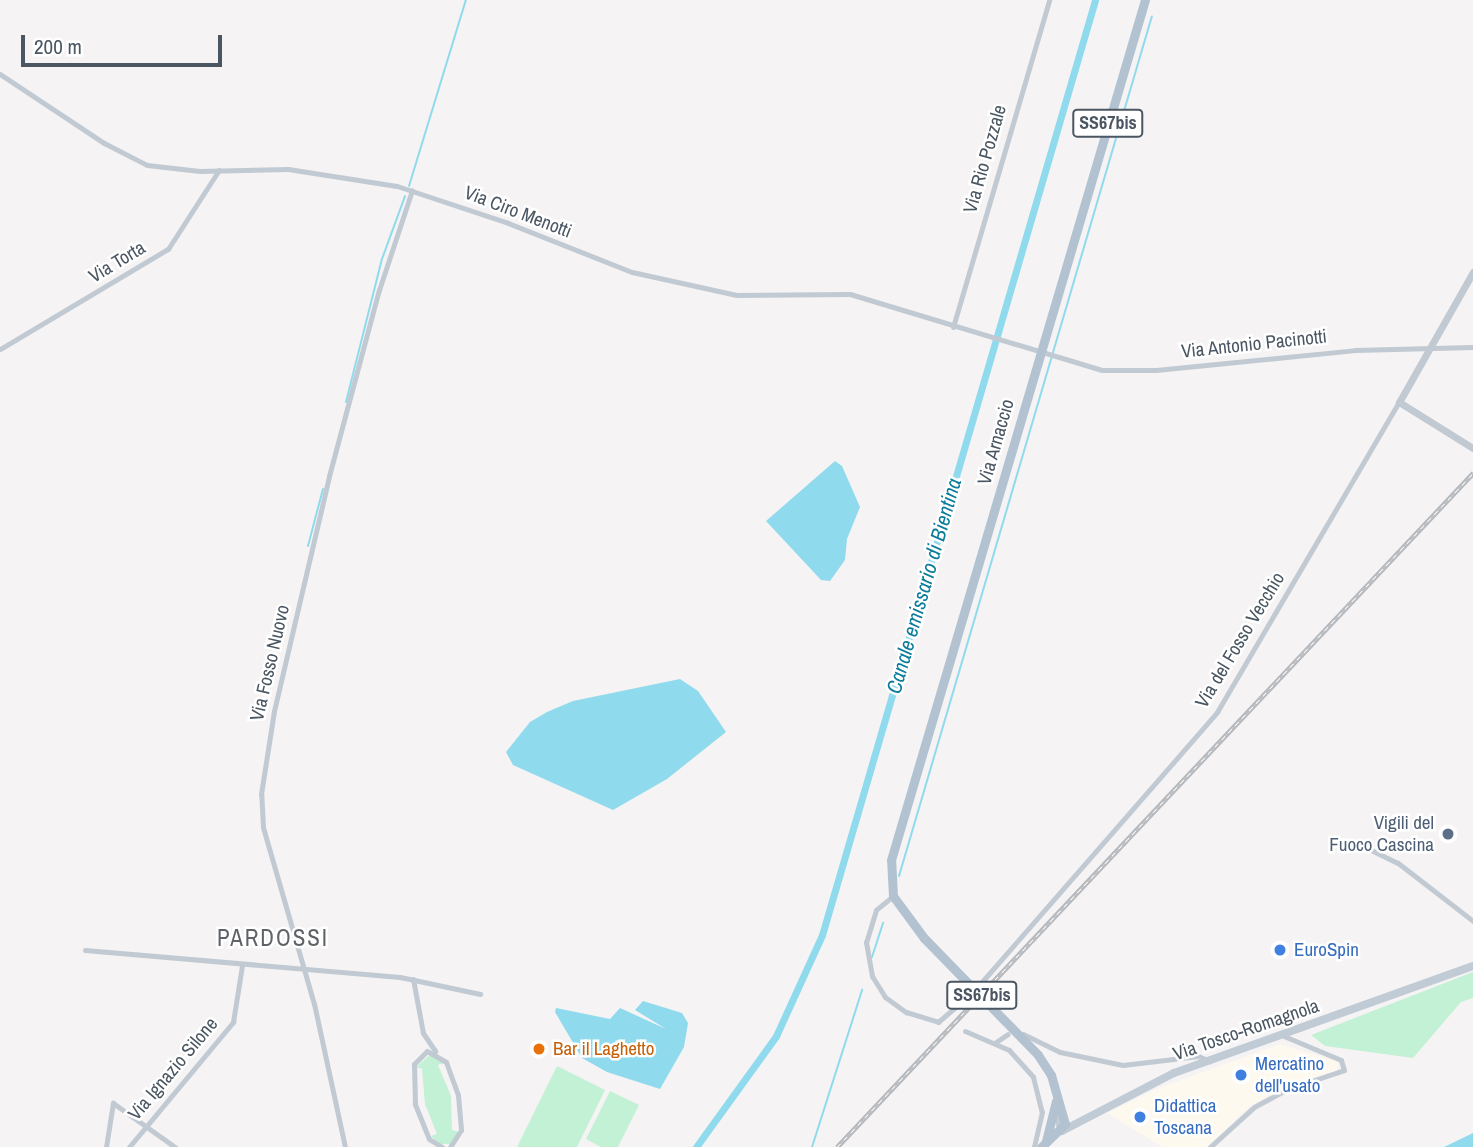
<!DOCTYPE html>
<html>
<head>
<meta charset="utf-8">
<style>
  body { margin:0 }
  #map { position:relative; width:1473px; height:1147px; overflow:hidden; background:#f5f3f3; font-family:"Archivo Narrow",sans-serif }
  div>[style] { position:absolute }
  [style*='--x'] { left:calc(var(--x)*1px); top:calc(var(--y)*1px); width:calc(var(--w)*1px); rotate:calc(var(--a)*1deg) }
  .commercial>* { inset:0; background:#fdf9ef }
  .green>* { inset:0; background:#c3f1d5 }
  .water>* { inset:0; background:#90daee }
  .stream>* { height:2px; margin:-1px; padding:0 1px; transform-origin:1px; border-radius:1px; background:#90daee }
  .canal>* { height:7px; margin:-3.5px; padding:0 3.5px; transform-origin:3.5px; border-radius:3.5px; background:#90daee }
  .minor>* { height:5px; margin:-2.5px; padding:0 2.5px; transform-origin:2.5px; border-radius:2.5px; background:#c1cad2 }
  .tertiary>* { height:7px; margin:-3.5px; padding:0 3.5px; transform-origin:3.5px; border-radius:3.5px; background:#c1cad2 }
  .secondary>* { height:8px; margin:-4px; padding:0 4px; transform-origin:4px; border-radius:4px; background:#c1cbd6 }
  .primary>* { height:9px; margin:-4.5px; padding:0 4.5px; transform-origin:4.5px; border-radius:4.5px; background:#b3c2d1 }
  .rail>* { height:4.5px; margin-top:-2.25px; transform-origin:0; background:repeating-linear-gradient(90deg,#fff 0 5px,#b5b8bd 0 10px); box-sizing:border-box; border-block:2px solid #b5b8bd }
  .primary-bridge>* { height:9px; margin:-4.5px; padding:0 4.5px; transform-origin:4.5px; border-radius:4.5px; background:#b3c2d1 }
  .dots>* { width:19px; height:19px; translate:-50% -50%; box-sizing:border-box; border:4px solid #fff; border-radius:50% }
  span { translate:-50% -50%; white-space:nowrap; text-align:center; line-height:1.15; -webkit-text-stroke:5px #fff; paint-order:stroke }
  .shield-label span { padding:2px 5px; background:#fff; border:2px solid; border-radius:5px; -webkit-text-stroke-width:0 }
  .shield-label { font-size:18px; color:#4a5661; font-weight:700 }
  .street-label { font-size:19px; color:#4a5661 }
  .service-label { font-size:19px; color:#4e5e75 }
  .right { translate:-100% -50%; text-align:right }
  .shop-label { font-size:19px; color:#366cbe }
  .left { translate:0 -50%; text-align:left }
  .food-label { font-size:19px; color:#c56008 }
  .water-label { font-size:21px; color:#0c7c9b; font-style:italic }
  .quarter-label { font-size:23px; color:#5f6368; letter-spacing:2px }
  .scale { position:absolute; left:21px; top:35px; width:201px; height:32px; box-sizing:border-box; border:4px solid #4a5661; border-top:0; padding-left:9px; font-size:21px; line-height:24px; white-space:nowrap; color:#4a5661; -webkit-text-stroke:5px #fff; paint-order:stroke }
</style>
</head>
<body>
<div id="map">
  <div class="commercial">
    <i style="clip-path:polygon(1280px 1044px,1339px 1062px,1337px 1071px,1290px 1084px,1250px 1106px,1207px 1147px,1162px 1147px,1107px 1113px,1156px 1089px)"></i>
  </div>
  <div class="green">
    <i style="clip-path:polygon(1473px 972px,1473px 998px,1461px 1002px,1413px 1058px,1325px 1046px,1311px 1035px)"></i>
    <i style="clip-path:polygon(431px 1054px,444px 1063px,438px 1065px,451px 1096px,452px 1130px,459px 1132px,450px 1144px,440px 1144px,431px 1136px,437px 1134px,425px 1104px,422px 1069px,416px 1067px)"></i>
    <i style="clip-path:polygon(557px 1066px,605px 1090px,577px 1147px,517px 1147px)"></i>
    <i style="clip-path:polygon(610px 1091px,639px 1105px,618px 1147px,601px 1147px,586px 1139px)"></i>
  </div>
  <div class="water">
    <i style="clip-path:polygon(835px 461px,842px 466px,860px 507px,847px 539px,845px 560px,830px 581px,821px 580px,766px 521px)"></i>
    <i style="clip-path:polygon(680px 679px,698px 691px,726px 732px,667px 779px,613px 810px,513px 765px,506px 752px,530px 722px,547px 712px,573px 701px)"></i>
    <i style="clip-path:polygon(643px 1001px,682px 1013px,688px 1023px,684px 1047px,660px 1089px,607px 1072px,582px 1058px,555px 1012px,556px 1008px,610px 1019px,620px 1008px,666px 1029px,635px 1010px)"></i>
    <i style="clip-path:polygon(1473px 1133px,1473px 1147px,1444px 1147px,1469px 1135px)"></i>
  </div>
  <div class="stream">
    <i style="--x:409;--y:186;--w:195;--a:-73"></i>
    <i style="--x:346;--y:402;--w:147;--a:-75.9"></i>
    <i style="--x:382;--y:259;--w:67;--a:-69.9"></i>
    <i style="--x:308;--y:546;--w:59;--a:-75.3"></i>
    <i style="--x:899;--y:876;--w:896;--a:-73.61"></i>
    <i style="--x:872;--y:957;--w:36;--a:-72"></i>
    <i style="--x:812;--y:1147;--w:165;--a:-72.3"></i>
  </div>
  <div class="canal">
    <i style="--x:696;--y:1147;--w:137;--a:-54.2"></i>
    <i style="--x:776;--y:1036;--w:111;--a:-65.5"></i>
    <i style="--x:822;--y:935;--w:974;--a:-73.72"></i>
  </div>
  <div class="minor">
    <i style="--x:0;--y:74;--w:125;--a:33.6"></i>
    <i style="--x:104;--y:143;--w:48;--a:27.1"></i>
    <i style="--x:147;--y:165;--w:53;--a:6.5"></i>
    <i style="--x:200;--y:171;--w:88;--a:-1.3"></i>
    <i style="--x:288;--y:169;--w:110;--a:8.9"></i>
    <i style="--x:397;--y:186;--w:117;--a:18.4"></i>
    <i style="--x:508;--y:223;--w:133;--a:21.6"></i>
    <i style="--x:632;--y:272;--w:107;--a:12.4"></i>
    <i style="--x:737;--y:295;--w:113;--a:-0.5"></i>
    <i style="--x:850;--y:294;--w:263;--a:16.8"></i>
    <i style="--x:1102;--y:370;--w:54;--a:0"></i>
    <i style="--x:1156;--y:370;--w:200;--a:-5.7"></i>
    <i style="--x:1355;--y:350;--w:118;--a:-1.5"></i>
    <i style="--x:953;--y:327;--w:341;--a:-73.6"></i>
    <i style="--x:0;--y:349;--w:196;--a:-30.8"></i>
    <i style="--x:168;--y:249;--w:94;--a:-57.2"></i>
    <i style="--x:1367;--y:848;--w:34;--a:26"></i>
    <i style="--x:1398;--y:863;--w:95;--a:37.7"></i>
    <i style="--x:893;--y:896;--w:22;--a:141"></i>
    <i style="--x:876;--y:910;--w:34;--a:107"></i>
    <i style="--x:866;--y:942;--w:35;--a:80"></i>
    <i style="--x:872;--y:976;--w:25;--a:58"></i>
    <i style="--x:885;--y:997;--w:26;--a:36"></i>
    <i style="--x:906;--y:1012;--w:34;--a:17"></i>
    <i style="--x:938;--y:1022;--w:45;--a:-40.5"></i>
    <i style="--x:85;--y:950;--w:316;--a:4.9"></i>
    <i style="--x:400;--y:977;--w:82;--a:12"></i>
    <i style="--x:413;--y:979;--w:55;--a:79.5"></i>
    <i style="--x:423;--y:1033;--w:22;--a:56"></i>
    <i style="--x:980;--y:984;--w:361;--a:-48.9"></i>
    <i style="--x:1217;--y:712;--w:359;--a:-59.6"></i>
    <i style="--x:965;--y:1031;--w:48;--a:23.4"></i>
    <i style="--x:1009;--y:1050;--w:36;--a:48"></i>
    <i style="--x:1033;--y:1077;--w:36;--a:76"></i>
    <i style="--x:1042;--y:1112;--w:36;--a:103"></i>
    <i style="--x:1023;--y:1034;--w:41;--a:25.9"></i>
    <i style="--x:1060;--y:1052;--w:64;--a:11.7"></i>
    <i style="--x:1123;--y:1065;--w:76;--a:-6.8"></i>
    <i style="--x:1198;--y:1056;--w:13;--a:23"></i>
    <i style="--x:996;--y:1042;--w:14;--a:-34"></i>
    <i style="--x:106;--y:1147;--w:45;--a:-81"></i>
    <i style="--x:113;--y:1103;--w:76;--a:35.4"></i>
    <i style="--x:129;--y:1147;--w:163;--a:-50.2"></i>
    <i style="--x:233;--y:1022;--w:57;--a:-80.9"></i>
    <i style="--x:345;--y:1147;--w:146;--a:-102.2"></i>
    <i style="--x:314;--y:1004;--w:184;--a:-106.1"></i>
    <i style="--x:263;--y:827;--w:33;--a:-93"></i>
    <i style="--x:261;--y:794;--w:84;--a:-81.1"></i>
    <i style="--x:274;--y:711;--w:241;--a:-76.8"></i>
    <i style="--x:329;--y:476;--w:193;--a:-75"></i>
    <i style="--x:379;--y:290;--w:105;--a:-71.7"></i>
    <i style="--x:442;--y:1147;--w:15;--a:-148"></i>
    <i style="--x:429;--y:1139;--w:38;--a:-112"></i>
    <i style="--x:415;--y:1104;--w:40;--a:-91.4"></i>
    <i style="--x:414;--y:1064;--w:18;--a:-45"></i>
    <i style="--x:427;--y:1051;--w:22;--a:30"></i>
    <i style="--x:446;--y:1062;--w:35;--a:70"></i>
    <i style="--x:458;--y:1095;--w:35;--a:85"></i>
    <i style="--x:461;--y:1130;--w:20;--a:123"></i>
    <i style="--x:1210;--y:1147;--w:59;--a:-42.3"></i>
    <i style="--x:1254;--y:1107;--w:38;--a:-28"></i>
    <i style="--x:1288;--y:1089;--w:59;--a:-18.7"></i>
    <i style="--x:1344;--y:1070;--w:10;--a:-107"></i>
    <i style="--x:1341;--y:1060;--w:62;--a:-157.2"></i>
  </div>
  <div class="tertiary">
    <i style="--x:1473;--y:272;--w:150;--a:119.6"></i>
    <i style="--x:1399;--y:402;--w:87;--a:31.9"></i>
  </div>
  <div class="secondary">
    <i style="--x:1055;--y:1109;--w:23;--a:72"></i>
    <i style="--x:1062;--y:1131;--w:126;--a:-27.4"></i>
    <i style="--x:1174;--y:1073;--w:318;--a:-19.7"></i>
  </div>
  <div class="primary">
    <i style="--x:924;--y:938;--w:52;--a:-126.4"></i>
    <i style="--x:893;--y:896;--w:36;--a:-93"></i>
    <i style="--x:891;--y:860;--w:897;--a:-73.55"></i>
    <i style="--x:1038;--y:1055;--w:24;--a:57"></i>
    <i style="--x:1051;--y:1075;--w:51;--a:74.1"></i>
    <i style="--x:1065;--y:1124;--w:33;--a:136"></i>
    <i style="--x:1046;--y:1141;--w:41;--a:-76"></i>
  </div>
  <div class="rail">
    <i style="--x:837;--y:1147;--w:927;--a:-46.66"></i>
  </div>
  <div class="primary-bridge">
    <i style="--x:924;--y:938;--w:163;--a:45.7"></i>
  </div>
  <div class="dots">
    <i style="left:1448px;top:834px;background:#5c6f8a"></i>
    <i style="left:1280px;top:950px;background:#3f7fe0"></i>
    <i style="left:539px;top:1049px;background:#e8710a"></i>
    <i style="left:1241px;top:1075px;background:#3f7fe0"></i>
    <i style="left:1140px;top:1117px;background:#3f7fe0"></i>
  </div>
  <div class="shield-label">
    <span style="left:1108px;top:123px">SS67bis</span>
    <span style="left:982px;top:995px">SS67bis</span>
  </div>
  <div class="street-label">
    <span style="left:985px;top:159px;rotate:-74deg">Via Rio Pozzale</span>
    <span style="left:518px;top:212px;rotate:21deg">Via Ciro Menotti</span>
    <span style="left:117px;top:262px;rotate:-31deg">Via Torta</span>
    <span style="left:1254px;top:344px;rotate:-6deg">Via Antonio Pacinotti</span>
    <span style="left:996px;top:442px;rotate:-74deg">Via Arnaccio</span>
    <span style="left:1240px;top:640px;rotate:-59deg">Via del Fosso Vecchio</span>
    <span style="left:270px;top:663px;rotate:-77deg">Via Fosso Nuovo</span>
    <span style="left:1246px;top:1030px;rotate:-19deg">Via Tosco-Romagnola</span>
    <span style="left:173px;top:1069px;rotate:-50deg">Via Ignazio Silone</span>
  </div>
  <div class="service-label">
    <span class="right" style="left:1434px;top:834px">Vigili del<br>Fuoco Cascina</span>
  </div>
  <div class="shop-label">
    <span class="left" style="left:1294px;top:950px">EuroSpin</span>
    <span class="left" style="left:1255px;top:1075px">Mercatino<br>dell'usato</span>
    <span class="left" style="left:1154px;top:1117px">Didattica<br>Toscana</span>
  </div>
  <div class="food-label">
    <span class="left" style="left:553px;top:1049px">Bar il Laghetto</span>
  </div>
  <div class="water-label">
    <span style="left:924px;top:586px;rotate:-74deg">Canale emissario di Bientina</span>
  </div>
  <div class="quarter-label">
    <span style="left:273px;top:938px">PARDOSSI</span>
  </div>
  <div class="scale">200 m</div>
</div>
</body>
</html>
